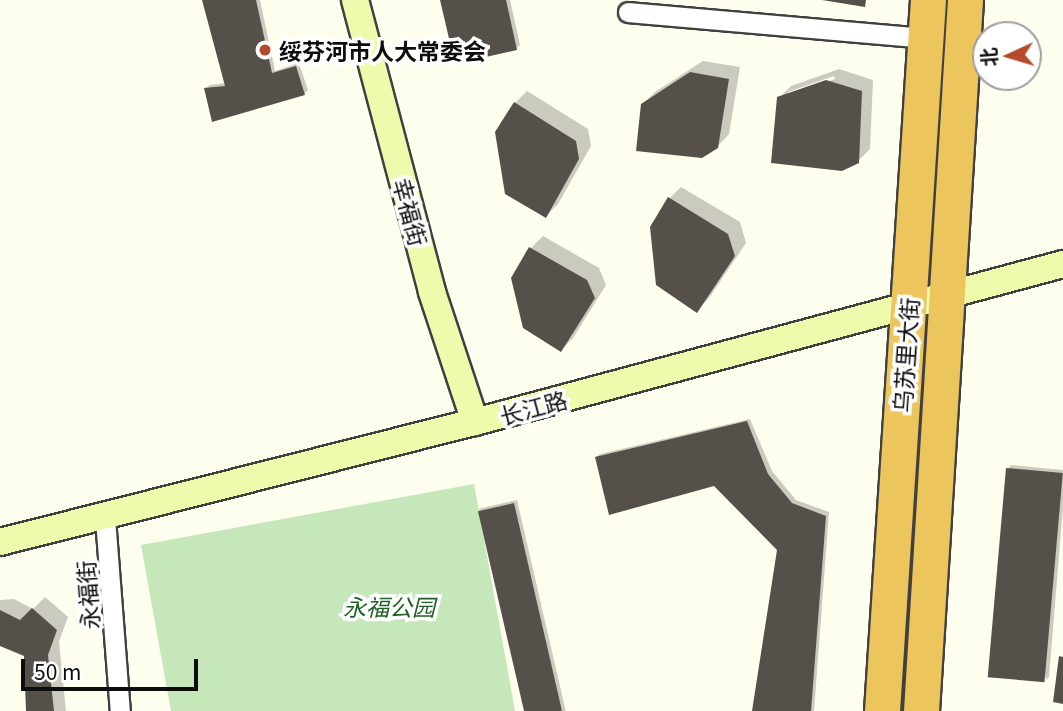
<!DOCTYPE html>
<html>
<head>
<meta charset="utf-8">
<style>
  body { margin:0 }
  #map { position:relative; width:1063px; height:711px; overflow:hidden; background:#fdfeee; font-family:Georgia,"Noto Sans SC",serif }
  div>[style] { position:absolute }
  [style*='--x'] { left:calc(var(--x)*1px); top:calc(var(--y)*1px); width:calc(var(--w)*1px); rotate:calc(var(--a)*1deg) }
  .green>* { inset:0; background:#c5e7b9 }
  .shadow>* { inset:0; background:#0003; transform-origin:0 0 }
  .building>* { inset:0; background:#55514a; transform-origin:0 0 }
  .roads { filter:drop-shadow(2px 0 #404040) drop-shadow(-2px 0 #404040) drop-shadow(0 2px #404040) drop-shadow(0 -2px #404040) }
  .street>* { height:19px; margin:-9.5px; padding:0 9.5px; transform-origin:9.5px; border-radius:9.5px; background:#fff }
  .secondary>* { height:26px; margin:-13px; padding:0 13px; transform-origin:13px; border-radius:13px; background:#effbac }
  .highway>* { height:35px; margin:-17.5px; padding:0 17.5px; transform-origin:17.5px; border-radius:17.5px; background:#edc55d }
  .dots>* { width:19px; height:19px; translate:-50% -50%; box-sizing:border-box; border:4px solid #fff; border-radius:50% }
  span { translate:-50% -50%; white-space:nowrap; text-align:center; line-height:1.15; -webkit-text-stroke:7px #fff; paint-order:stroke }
  .poi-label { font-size:23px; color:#0d0d0d; font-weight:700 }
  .left { translate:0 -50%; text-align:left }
  .street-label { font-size:23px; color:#0d0d0d }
  .park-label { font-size:23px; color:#206224; font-style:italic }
  .north { position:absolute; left:972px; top:21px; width:70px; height:70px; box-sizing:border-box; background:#fff; border:2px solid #9e9e9e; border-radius:50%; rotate:266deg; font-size:19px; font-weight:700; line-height:28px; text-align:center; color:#0d0d0d }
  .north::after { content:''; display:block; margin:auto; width:24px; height:32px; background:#b64a2c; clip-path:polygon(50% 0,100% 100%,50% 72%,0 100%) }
  .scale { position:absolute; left:21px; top:659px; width:177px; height:32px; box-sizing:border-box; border:4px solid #0d0d0d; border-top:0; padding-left:9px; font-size:21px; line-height:24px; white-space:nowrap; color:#0d0d0d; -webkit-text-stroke:5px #fff; paint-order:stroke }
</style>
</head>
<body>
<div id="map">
  <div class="green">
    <i style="clip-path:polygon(474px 484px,515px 711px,171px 711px,141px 545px)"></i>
  </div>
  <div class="shadow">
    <i style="clip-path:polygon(203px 0,260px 0,275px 71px,299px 63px,308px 90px,304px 94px,206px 88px,210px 85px,226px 83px)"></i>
    <i style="clip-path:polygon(442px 0,510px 0,520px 45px,516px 49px)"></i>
    <i style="clip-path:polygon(703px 61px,740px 67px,729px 134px,717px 147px,643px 104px,655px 92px)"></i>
    <i style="clip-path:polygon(evenodd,839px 69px,873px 80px,870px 149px,858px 161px,779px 98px,791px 86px,839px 69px,834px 76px,835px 79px,788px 96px,788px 92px,834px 76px)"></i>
    <i style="clip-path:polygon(527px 91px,588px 129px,591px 146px,558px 204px,546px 216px,515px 103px)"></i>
    <i style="clip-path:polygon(681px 187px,740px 222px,746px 243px,709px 298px,697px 310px,669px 199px)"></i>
    <i style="clip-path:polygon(543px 236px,599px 268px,606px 285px,573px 338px,561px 350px,531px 248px)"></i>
    <i style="clip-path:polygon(750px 419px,772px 471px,796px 500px,829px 512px,814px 711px,753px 711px,779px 549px,715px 484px,596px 457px,600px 454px)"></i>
    <i style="clip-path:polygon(1011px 465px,1063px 470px,1063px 507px,1049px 677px,1046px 680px,1008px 469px)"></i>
    <i style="left:517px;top:500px;width:217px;height:39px;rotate:77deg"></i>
    <i style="clip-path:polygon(45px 597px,68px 617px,59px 641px,66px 711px,28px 711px,26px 655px,0 644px,0 600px,14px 599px,33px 609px)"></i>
  </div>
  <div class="building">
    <i style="clip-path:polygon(202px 0,256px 0,272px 73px,296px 66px,305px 95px,212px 122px,204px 88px,225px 86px)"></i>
    <i style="clip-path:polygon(440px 0,506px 0,517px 50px,455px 64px)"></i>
    <i style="clip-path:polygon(822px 0,866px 0,865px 7px)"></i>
    <i style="clip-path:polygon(690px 72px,729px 79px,718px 148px,702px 158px,636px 151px,641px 104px)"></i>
    <i style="clip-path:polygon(826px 80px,862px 91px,859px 163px,842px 171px,771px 163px,777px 97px)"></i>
    <i style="clip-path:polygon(514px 102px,576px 141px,579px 159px,546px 218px,505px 194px,495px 132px)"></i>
    <i style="clip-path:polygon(668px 197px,728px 234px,735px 256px,697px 313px,656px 285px,650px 227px)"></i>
    <i style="clip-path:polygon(529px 247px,587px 280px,595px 298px,561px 352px,523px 328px,511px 278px)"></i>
    <i style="clip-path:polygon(747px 421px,768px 474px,792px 503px,826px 516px,811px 711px,752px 711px,777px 550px,714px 486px,609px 515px,595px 457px)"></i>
    <i style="left:1006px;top:468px;width:57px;height:210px;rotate:5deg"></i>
    <i style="left:514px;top:503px;width:213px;height:37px;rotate:77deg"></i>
    <i style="clip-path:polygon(32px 608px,57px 630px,48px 655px,54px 711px,26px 711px,24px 656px,0 646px,0 610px,20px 620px)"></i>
    <i style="clip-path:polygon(1059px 656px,1063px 657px,1063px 704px,1053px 702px)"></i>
  </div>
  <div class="roads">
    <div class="street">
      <i style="--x:628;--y:12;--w:299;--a:5"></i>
      <i style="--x:105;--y:518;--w:194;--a:85.6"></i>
    </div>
    <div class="secondary">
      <i style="--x:355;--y:0;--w:302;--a:75.2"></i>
      <i style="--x:432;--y:292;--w:137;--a:71.7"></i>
      <i style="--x:0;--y:542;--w:490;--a:-14.2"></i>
      <i style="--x:475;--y:422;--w:609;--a:-15.04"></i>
    </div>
    <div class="highway">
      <i style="--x:882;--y:711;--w:712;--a:-86.3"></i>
      <i style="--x:921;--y:711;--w:712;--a:-86.46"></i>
    </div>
  </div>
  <div class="dots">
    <i style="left:265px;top:50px;background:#b64a2c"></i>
  </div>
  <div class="poi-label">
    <span class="left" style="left:279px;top:50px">绥芬河市人大常委会</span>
  </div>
  <div class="street-label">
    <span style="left:411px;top:212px;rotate:75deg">幸福街</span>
    <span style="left:905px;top:355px;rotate:-86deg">乌苏里大街</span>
    <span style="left:533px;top:407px;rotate:-15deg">长江路</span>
    <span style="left:87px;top:595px;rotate:-94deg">永福街</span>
  </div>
  <div class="park-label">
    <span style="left:389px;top:606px">永福公园</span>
  </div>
  <div class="north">北</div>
  <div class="scale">50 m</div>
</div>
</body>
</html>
